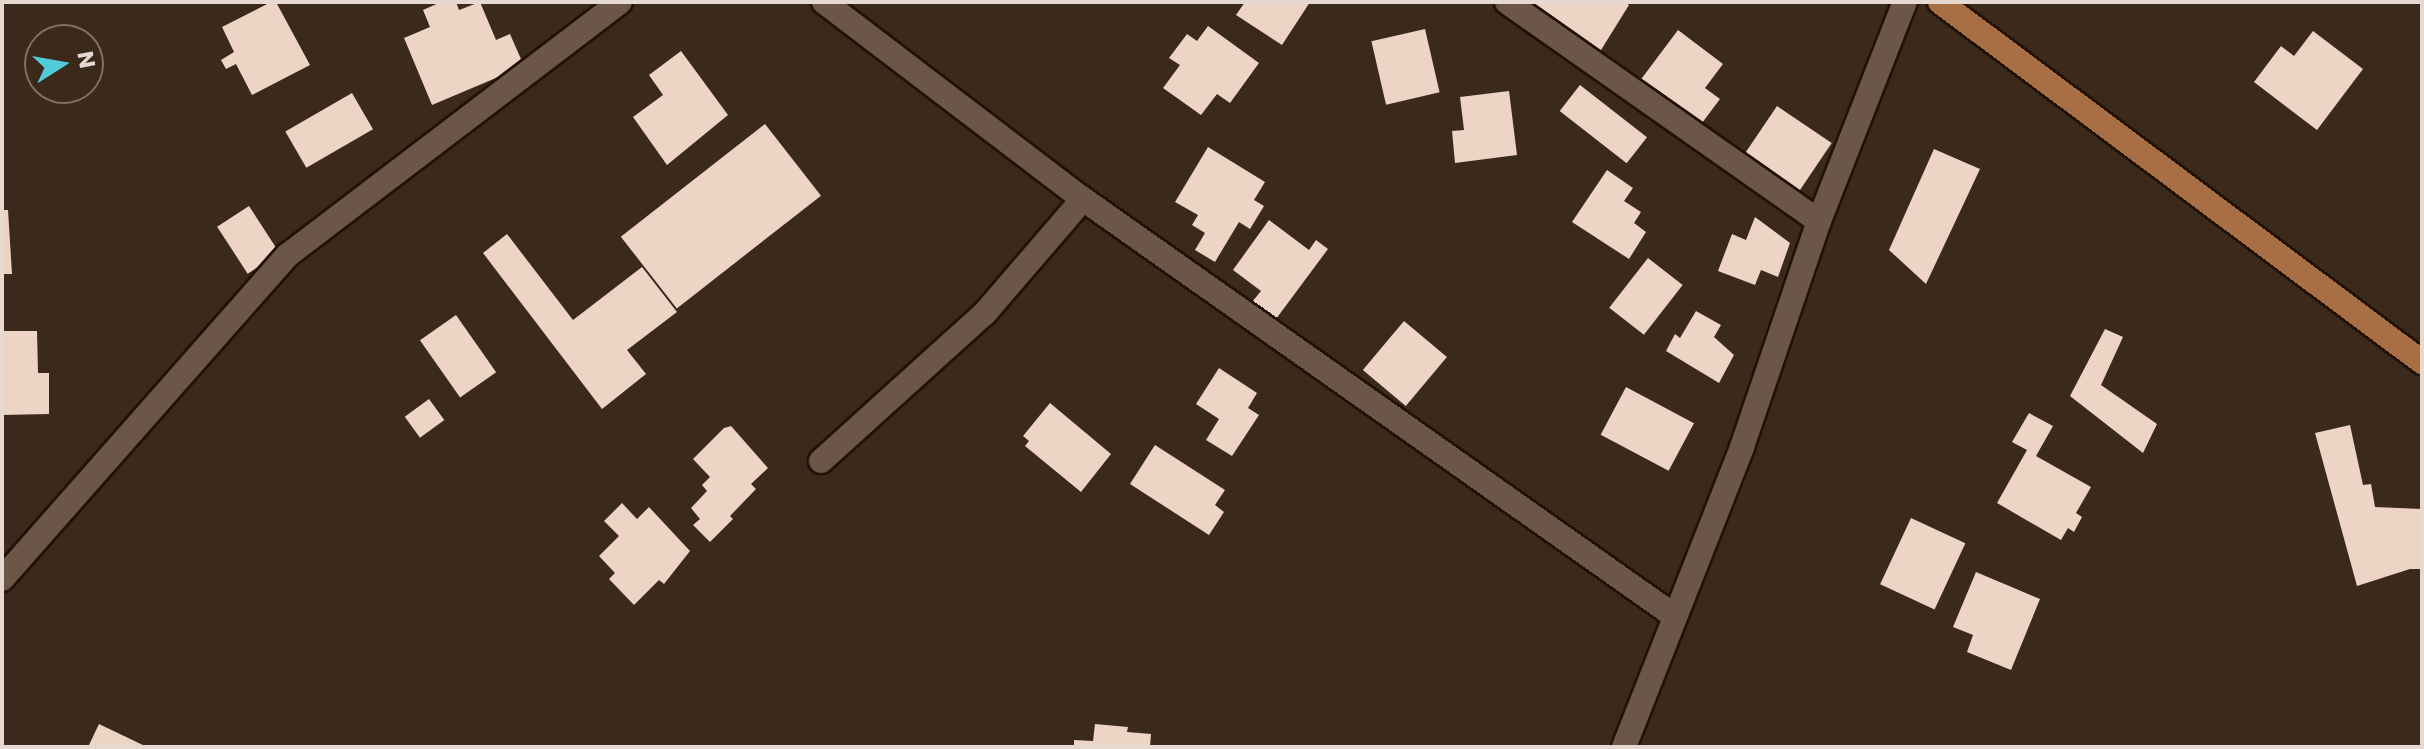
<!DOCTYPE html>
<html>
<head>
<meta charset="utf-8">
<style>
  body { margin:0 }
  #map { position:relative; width:2424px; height:749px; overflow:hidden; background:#3b291c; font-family:Poppins,sans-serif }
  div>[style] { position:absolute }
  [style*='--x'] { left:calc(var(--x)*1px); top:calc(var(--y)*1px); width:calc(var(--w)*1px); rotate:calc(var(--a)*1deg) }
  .building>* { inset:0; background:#edd4c4; transform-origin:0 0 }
  .roads { filter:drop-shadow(2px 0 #221106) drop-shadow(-2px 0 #221106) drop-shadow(0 2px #221106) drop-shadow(0 -2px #221106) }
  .minor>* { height:24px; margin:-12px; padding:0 12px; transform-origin:12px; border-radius:12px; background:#6b5648 }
  .major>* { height:24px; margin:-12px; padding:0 12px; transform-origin:12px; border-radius:12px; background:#a86e44 }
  span { translate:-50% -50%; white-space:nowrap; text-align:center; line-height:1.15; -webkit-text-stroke:8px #3b291c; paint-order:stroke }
  .frame { position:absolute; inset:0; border:4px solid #e5d9d1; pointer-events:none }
  .north { position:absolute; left:24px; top:24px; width:80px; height:80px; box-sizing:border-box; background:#3b291c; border:2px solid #7f6f64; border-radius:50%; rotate:79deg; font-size:22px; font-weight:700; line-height:32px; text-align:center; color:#e5d9d1 }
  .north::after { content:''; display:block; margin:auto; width:28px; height:36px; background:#52cbd8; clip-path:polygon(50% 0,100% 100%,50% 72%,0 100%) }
</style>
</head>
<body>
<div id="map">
  <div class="building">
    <i style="clip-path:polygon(271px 2px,276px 2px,310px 65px,252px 95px,236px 64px,226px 69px,221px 60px,234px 52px,222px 27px)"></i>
    <i style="clip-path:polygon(441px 2px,456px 2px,459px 10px,480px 2px,496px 40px,510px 34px,524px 66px,432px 105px,404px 38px,430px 27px,423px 10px)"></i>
    <i style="clip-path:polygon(1245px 2px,1310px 2px,1282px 45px,1236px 15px)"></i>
    <i style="clip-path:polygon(1522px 2px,1624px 2px,1629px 5px,1596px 58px)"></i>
    <i style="clip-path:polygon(1208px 26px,1259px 63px,1230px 103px,1217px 94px,1201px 115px,1163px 88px,1180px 65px,1169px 58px,1187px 34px,1197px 41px)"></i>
    <i style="left:1425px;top:29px;width:65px;height:55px;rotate:77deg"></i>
    <i style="clip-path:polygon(1678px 30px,1723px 64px,1705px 88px,1720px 99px,1699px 127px,1639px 82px)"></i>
    <i style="clip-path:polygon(2313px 31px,2363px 69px,2317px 130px,2254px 82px,2281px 46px,2294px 56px)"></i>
    <i style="clip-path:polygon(681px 51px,728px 115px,667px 165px,633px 117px,663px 95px,649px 75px)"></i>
    <i style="left:1580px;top:85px;width:85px;height:33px;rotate:38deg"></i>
    <i style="clip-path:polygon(1509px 91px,1517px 155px,1455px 163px,1452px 131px,1464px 130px,1460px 97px)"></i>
    <i style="left:352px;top:93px;width:42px;height:77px;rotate:60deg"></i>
    <i style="left:1777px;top:106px;width:66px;height:61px;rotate:34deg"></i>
    <i style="left:765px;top:124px;width:91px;height:183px;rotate:52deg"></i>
    <i style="clip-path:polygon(1208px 147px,1265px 182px,1254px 200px,1264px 206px,1250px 229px,1239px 222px,1215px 262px,1195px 250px,1205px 233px,1192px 225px,1198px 215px,1175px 202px)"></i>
    <i style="clip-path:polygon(1934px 149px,1980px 169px,1926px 284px,1889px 250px)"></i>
    <i style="clip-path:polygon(1607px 170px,1633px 188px,1624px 201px,1641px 212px,1634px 223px,1646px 232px,1629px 259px,1572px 222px)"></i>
    <i style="left:249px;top:206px;width:56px;height:38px;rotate:57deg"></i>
    <i style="clip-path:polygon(2px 210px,8px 210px,12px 274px,2px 274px)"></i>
    <i style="clip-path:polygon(1755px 217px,1790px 243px,1778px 277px,1761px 270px,1755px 285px,1718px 271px,1732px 234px,1746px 240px)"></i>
    <i style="clip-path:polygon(1269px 220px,1309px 250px,1316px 240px,1328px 249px,1276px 319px,1252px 302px,1261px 291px,1233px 270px)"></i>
    <i style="clip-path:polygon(507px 234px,573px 320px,642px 267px,677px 312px,627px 350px,646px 374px,602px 409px,483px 253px)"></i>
    <i style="left:1648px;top:258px;width:44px;height:63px;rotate:38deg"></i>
    <i style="clip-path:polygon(1696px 311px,1721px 325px,1714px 337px,1734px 355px,1719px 383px,1666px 351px,1675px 334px,1680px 338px)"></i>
    <i style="left:456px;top:315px;width:70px;height:44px;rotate:55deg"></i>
    <i style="left:1404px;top:321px;width:56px;height:64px;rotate:40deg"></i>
    <i style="clip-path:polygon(2105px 329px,2123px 337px,2101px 385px,2157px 424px,2143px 453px,2070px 396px)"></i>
    <i style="clip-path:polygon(2px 331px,37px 331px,38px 373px,49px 373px,49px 414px,2px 415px)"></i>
    <i style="clip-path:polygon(1219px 368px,1257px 393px,1248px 408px,1259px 415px,1232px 456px,1206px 440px,1219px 419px,1196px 404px)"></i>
    <i style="left:1626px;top:387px;width:77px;height:54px;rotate:28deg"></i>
    <i style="left:429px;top:399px;width:26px;height:30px;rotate:54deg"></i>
    <i style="clip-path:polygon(1050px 403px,1111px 454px,1081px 492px,1025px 446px,1029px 441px,1023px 436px)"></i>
    <i style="clip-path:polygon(2029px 413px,2053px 426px,2036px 456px,2091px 487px,2076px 513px,2082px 517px,2074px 532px,2068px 528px,2061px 540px,1997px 503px,2027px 450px,2012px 442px)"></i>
    <i style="clip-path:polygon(2350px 425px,2363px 485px,2371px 484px,2375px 507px,2422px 509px,2422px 569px,2410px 569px,2357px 586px,2315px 433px)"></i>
    <i style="clip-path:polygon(731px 426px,768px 468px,751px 484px,756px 489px,730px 516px,733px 519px,710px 542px,693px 525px,700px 519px,691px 508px,707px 491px,702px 485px,710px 477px,693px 459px,724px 428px)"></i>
    <i style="clip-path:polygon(1155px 445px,1225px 490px,1215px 505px,1224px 512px,1209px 535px,1130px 484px)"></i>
    <i style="clip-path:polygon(622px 503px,637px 519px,649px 507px,690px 551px,664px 584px,659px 580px,634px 605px,609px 579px,615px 573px,599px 556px,619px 536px,604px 521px)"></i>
    <i style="left:1911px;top:518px;width:60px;height:73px;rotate:25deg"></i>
    <i style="clip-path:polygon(1976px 572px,2040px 599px,2011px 670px,1967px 652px,1973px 635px,1953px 627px)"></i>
    <i style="clip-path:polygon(99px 724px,147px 747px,88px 747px)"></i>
    <i style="clip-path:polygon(1095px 724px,1128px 727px,1127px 732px,1151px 734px,1150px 747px,1074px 747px,1074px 740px,1093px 741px)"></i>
  </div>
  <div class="roads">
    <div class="minor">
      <i style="--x:824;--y:2;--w:325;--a:37.3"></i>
      <i style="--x:1083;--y:199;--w:722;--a:35.19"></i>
      <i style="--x:1507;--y:2;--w:381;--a:35.1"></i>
      <i style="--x:821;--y:461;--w:221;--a:-42.1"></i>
      <i style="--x:985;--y:313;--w:150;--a:-49.3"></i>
      <i style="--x:2;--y:579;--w:432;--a:-48.6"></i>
      <i style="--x:288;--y:255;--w:417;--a:-37.3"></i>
      <i style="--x:1624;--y:747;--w:322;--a:-68.5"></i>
      <i style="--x:1742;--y:447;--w:239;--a:-71.2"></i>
      <i style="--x:1819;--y:221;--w:235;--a:-68.6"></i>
    </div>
    <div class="major">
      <i style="--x:1940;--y:2;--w:602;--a:36.76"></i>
    </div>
  </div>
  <div class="frame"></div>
  <div class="north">N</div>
</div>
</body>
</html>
